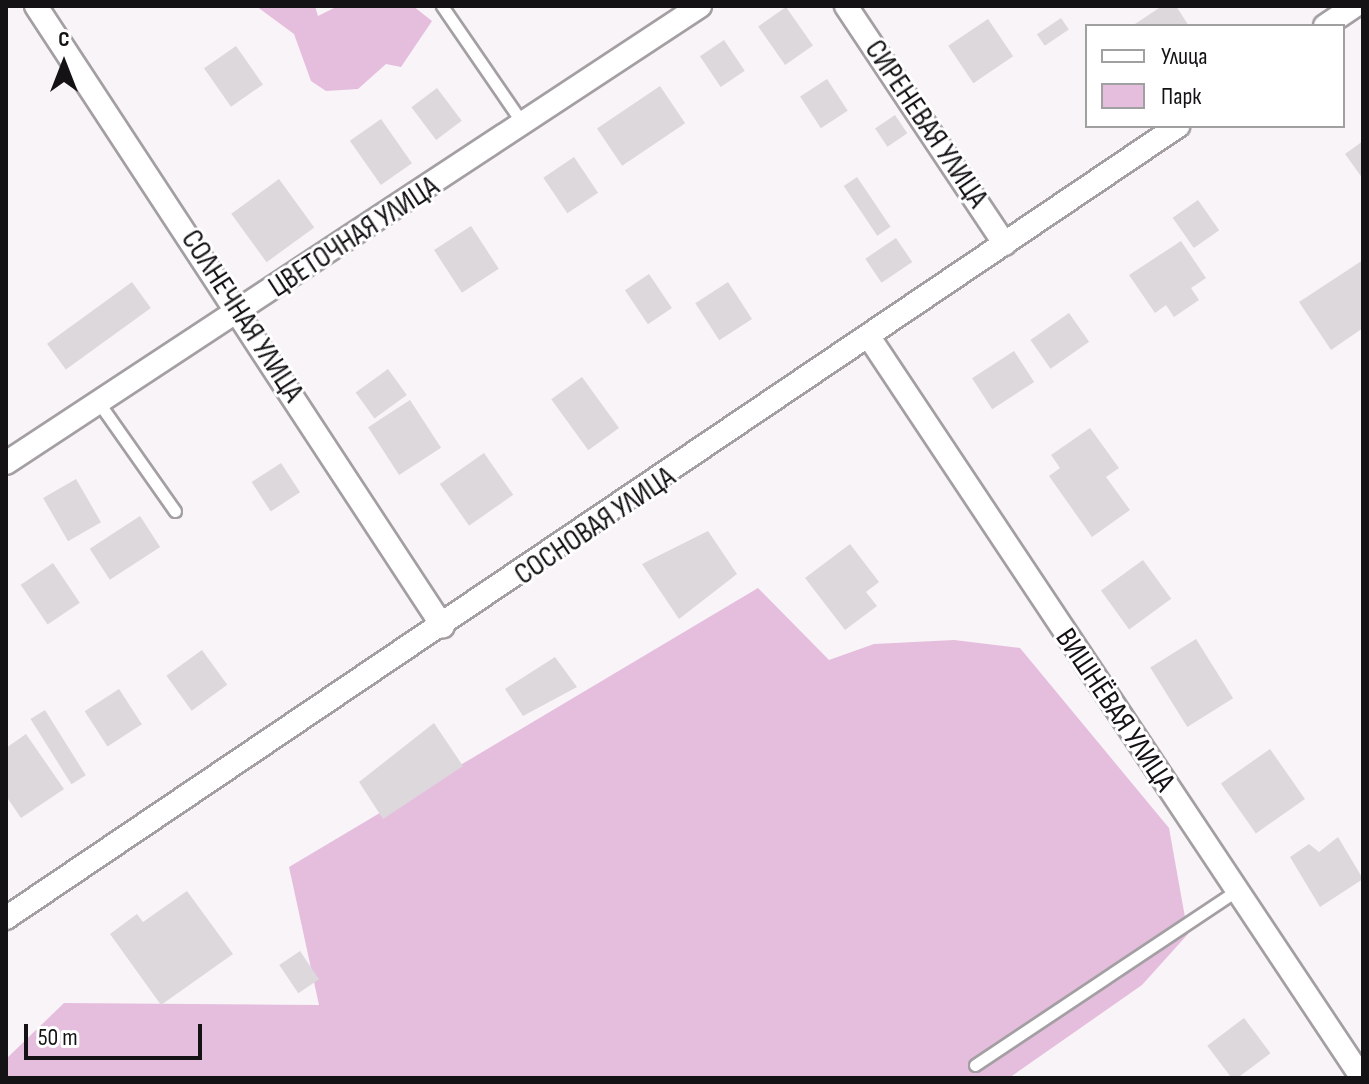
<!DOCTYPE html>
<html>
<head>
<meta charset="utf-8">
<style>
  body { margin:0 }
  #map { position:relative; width:1369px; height:1084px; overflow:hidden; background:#f9f4f8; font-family:"Sofia Sans Condensed",sans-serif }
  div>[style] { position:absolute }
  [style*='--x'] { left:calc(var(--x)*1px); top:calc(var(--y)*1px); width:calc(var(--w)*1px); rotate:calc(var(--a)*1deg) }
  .green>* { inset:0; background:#e5bedd }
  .building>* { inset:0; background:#ddd8dc; transform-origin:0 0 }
  .roads { filter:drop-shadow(2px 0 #a49fa3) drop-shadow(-2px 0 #a49fa3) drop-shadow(0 2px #a49fa3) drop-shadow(0 -2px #a49fa3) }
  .service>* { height:11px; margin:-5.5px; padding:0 5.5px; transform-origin:5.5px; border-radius:5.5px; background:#fff }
  .minor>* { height:22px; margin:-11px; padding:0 11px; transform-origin:11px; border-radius:11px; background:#fff }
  span { translate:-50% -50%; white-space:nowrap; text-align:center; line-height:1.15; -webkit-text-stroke:6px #fff; paint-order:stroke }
  .street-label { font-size:30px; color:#141214 }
  .frame { position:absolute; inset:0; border:8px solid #141214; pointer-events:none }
  .legend { position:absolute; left:1085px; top:24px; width:260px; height:104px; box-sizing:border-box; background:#fff; border:2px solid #a1a0a1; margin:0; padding:10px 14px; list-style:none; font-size:24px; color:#141214 }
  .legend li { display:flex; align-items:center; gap:16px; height:40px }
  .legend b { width:40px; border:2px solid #a1a0a1 }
  .north { position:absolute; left:24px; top:24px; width:80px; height:80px; -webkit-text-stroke:6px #fff; paint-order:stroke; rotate:0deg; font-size:22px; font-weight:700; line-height:32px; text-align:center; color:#141214 }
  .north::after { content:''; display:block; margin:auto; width:28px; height:36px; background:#141214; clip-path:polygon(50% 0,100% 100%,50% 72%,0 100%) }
  .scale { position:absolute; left:24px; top:1024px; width:178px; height:36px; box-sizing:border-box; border:4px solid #141214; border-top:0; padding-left:10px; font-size:24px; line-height:28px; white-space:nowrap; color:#141214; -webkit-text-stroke:6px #fff; paint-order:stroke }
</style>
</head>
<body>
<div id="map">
  <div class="green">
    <i style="clip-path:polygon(256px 6px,315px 6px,318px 16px,338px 6px,413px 6px,432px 21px,401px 67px,386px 64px,358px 89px,326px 91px,311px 81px,294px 34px)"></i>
    <i style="clip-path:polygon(758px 588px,829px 660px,874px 644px,954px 640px,1020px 648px,1169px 828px,1188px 934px,1142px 985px,1009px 1078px,6px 1078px,6px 1059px,64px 1003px,319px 1005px,289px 867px)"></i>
  </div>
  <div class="building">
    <i style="clip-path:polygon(1162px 6px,1176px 6px,1189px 26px,1132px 26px)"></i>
    <i style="left:786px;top:7px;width:47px;height:34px;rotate:55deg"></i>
    <i style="left:1061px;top:18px;width:14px;height:29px;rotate:56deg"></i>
    <i style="left:988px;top:19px;width:45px;height:48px;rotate:56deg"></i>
    <i style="left:724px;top:40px;width:37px;height:29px;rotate:56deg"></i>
    <i style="left:236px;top:46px;width:47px;height:39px;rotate:55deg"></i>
    <i style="left:827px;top:79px;width:38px;height:32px;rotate:57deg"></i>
    <i style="left:660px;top:86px;width:45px;height:76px;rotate:56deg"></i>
    <i style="left:437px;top:88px;width:41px;height:32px;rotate:53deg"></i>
    <i style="left:895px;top:115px;width:22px;height:24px;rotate:56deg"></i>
    <i style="left:381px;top:119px;width:54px;height:38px;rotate:55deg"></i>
    <i style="clip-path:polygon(1363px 141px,1363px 179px,1345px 154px)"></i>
    <i style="left:574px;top:157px;width:43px;height:37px;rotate:56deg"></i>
    <i style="left:857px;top:177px;width:60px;height:16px;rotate:56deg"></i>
    <i style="left:279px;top:179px;width:60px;height:59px;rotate:54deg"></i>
    <i style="left:1198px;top:200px;width:37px;height:31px;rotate:55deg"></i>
    <i style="left:471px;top:226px;width:51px;height:44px;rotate:57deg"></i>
    <i style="left:896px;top:238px;width:29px;height:37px;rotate:56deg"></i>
    <i style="clip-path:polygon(1181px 241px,1206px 278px,1191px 288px,1199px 300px,1174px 317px,1166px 305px,1155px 313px,1129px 275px)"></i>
    <i style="clip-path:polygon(1363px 260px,1363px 328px,1331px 350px,1299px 302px)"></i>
    <i style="left:649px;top:274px;width:41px;height:29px;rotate:56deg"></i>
    <i style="left:132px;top:282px;width:32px;height:105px;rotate:54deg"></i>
    <i style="left:728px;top:282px;width:44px;height:39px;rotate:57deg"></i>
    <i style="left:1069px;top:313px;width:35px;height:47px;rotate:55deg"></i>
    <i style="left:1014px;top:351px;width:37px;height:50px;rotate:57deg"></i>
    <i style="left:388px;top:369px;width:32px;height:40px;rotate:54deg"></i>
    <i style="left:582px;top:377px;width:63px;height:38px;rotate:54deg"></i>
    <i style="left:410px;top:400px;width:57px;height:50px;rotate:57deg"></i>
    <i style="clip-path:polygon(1090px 428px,1119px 468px,1106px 477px,1130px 510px,1092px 537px,1049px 476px,1060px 468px,1051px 455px)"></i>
    <i style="left:484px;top:453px;width:51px;height:54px;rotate:55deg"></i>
    <i style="left:281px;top:463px;width:35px;height:35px;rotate:57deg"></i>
    <i style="left:76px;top:479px;width:50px;height:38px;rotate:60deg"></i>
    <i style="left:140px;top:516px;width:37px;height:60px;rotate:57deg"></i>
    <i style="clip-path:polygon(708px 531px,737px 574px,679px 619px,642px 564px)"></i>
    <i style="clip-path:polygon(850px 544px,879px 582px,866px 592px,877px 606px,845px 630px,805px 578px)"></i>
    <i style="left:1143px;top:560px;width:48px;height:52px;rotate:54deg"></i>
    <i style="left:53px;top:563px;width:48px;height:39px;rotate:56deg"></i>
    <i style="left:1196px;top:639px;width:70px;height:54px;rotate:58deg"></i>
    <i style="left:202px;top:650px;width:43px;height:44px;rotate:54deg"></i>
    <i style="clip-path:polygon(555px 657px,577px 687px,523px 716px,505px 689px)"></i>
    <i style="left:119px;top:689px;width:42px;height:41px;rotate:57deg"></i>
    <i style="left:45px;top:710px;width:77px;height:17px;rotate:58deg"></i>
    <i style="clip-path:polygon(434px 723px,463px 766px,383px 819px,359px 782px)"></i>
    <i style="clip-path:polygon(26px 734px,64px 789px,21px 818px,6px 796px,6px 748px)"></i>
    <i style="left:1270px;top:749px;width:61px;height:60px;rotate:55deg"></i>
    <i style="clip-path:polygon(1338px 837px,1363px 879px,1320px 907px,1290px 857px,1309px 844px,1319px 852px)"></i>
    <i style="clip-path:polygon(187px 891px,233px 954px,161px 1005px,110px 934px,137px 914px,143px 922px)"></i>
    <i style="left:300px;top:951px;width:34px;height:25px;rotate:56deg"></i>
    <i style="left:1244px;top:1018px;width:44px;height:46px;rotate:53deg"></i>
  </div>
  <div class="roads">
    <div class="service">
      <i style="--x:442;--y:6;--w:143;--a:55.5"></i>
      <i style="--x:99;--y:403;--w:132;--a:54.9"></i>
      <i style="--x:975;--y:1065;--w:314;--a:-33.7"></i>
    </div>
    <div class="minor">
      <i style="--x:36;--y:6;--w:742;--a:56.76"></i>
      <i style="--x:846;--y:6;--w:286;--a:56.3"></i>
      <i style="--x:1325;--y:26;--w:36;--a:-34"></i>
      <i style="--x:871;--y:340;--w:886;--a:56.36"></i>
      <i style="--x:6;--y:463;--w:831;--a:-33.36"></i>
      <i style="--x:6;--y:918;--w:1415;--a:-34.05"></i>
    </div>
  </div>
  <div class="street-label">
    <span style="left:926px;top:124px;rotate:56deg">СИРЕНЕВАЯ УЛИЦА</span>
    <span style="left:354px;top:237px;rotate:-33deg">ЦВЕТОЧНАЯ УЛИЦА</span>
    <span style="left:242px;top:316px;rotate:57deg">СОЛНЕЧНАЯ УЛИЦА</span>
    <span style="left:595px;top:526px;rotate:-34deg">СОСНОВАЯ УЛИЦА</span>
    <span style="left:1115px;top:710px;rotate:56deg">ВИШНЁВАЯ УЛИЦА</span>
  </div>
  <div class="frame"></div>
  <ul class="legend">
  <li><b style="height:10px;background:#fff"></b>Улица</li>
  <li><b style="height:22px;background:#e5bedd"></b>Парк</li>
  </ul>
  <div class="north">С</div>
  <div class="scale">50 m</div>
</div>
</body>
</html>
